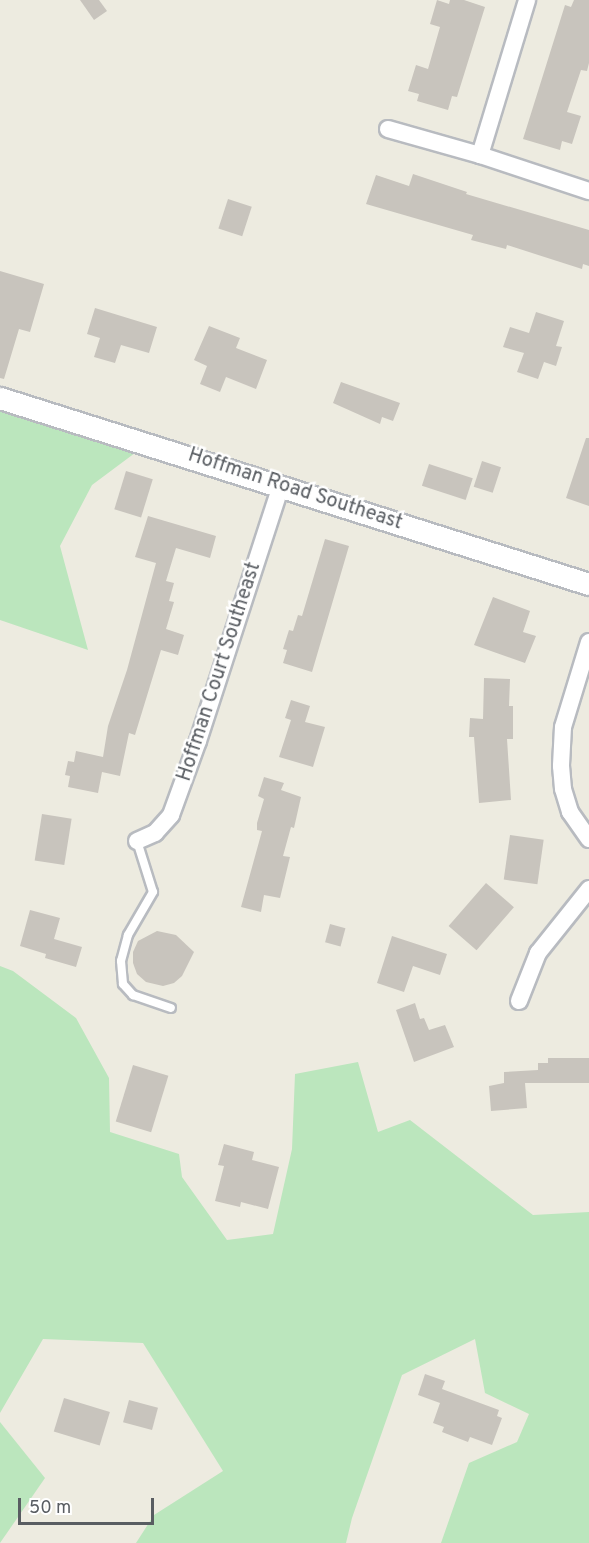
<!DOCTYPE html>
<html>
<head>
<meta charset="utf-8">
<style>
  body { margin:0 }
  #map { position:relative; width:589px; height:1543px; overflow:hidden; background:#edebe0; font-family:Overpass,sans-serif }
  div>[style] { position:absolute }
  [style*='--x'] { left:calc(var(--x)*1px); top:calc(var(--y)*1px); width:calc(var(--w)*1px); rotate:calc(var(--a)*1deg) }
  .green>* { inset:0; background:#bbe6bd }
  .building>* { inset:0; background:#c8c4bd; transform-origin:0 0 }
  .roads { filter:drop-shadow(2px 0 #b8bbc0) drop-shadow(-2px 0 #b8bbc0) drop-shadow(0 2px #b8bbc0) drop-shadow(0 -2px #b8bbc0) }
  .service>* { height:8px; margin:-4px; padding:0 4px; transform-origin:4px; border-radius:4px; background:#fff }
  .minor>* { height:16px; margin:-8px; padding:0 8px; transform-origin:8px; border-radius:8px; background:#fff }
  .tertiary>* { height:21px; margin:-10.5px; padding:0 10.5px; transform-origin:10.5px; border-radius:10.5px; background:#fff }
  span { translate:-50% -50%; white-space:nowrap; text-align:center; line-height:1.15; -webkit-text-stroke:5px #fff; paint-order:stroke }
  .street-label { font-size:20px; color:#595d62 }
  .scale { position:absolute; left:18px; top:1498px; width:136px; height:27px; box-sizing:border-box; border:3px solid #595d62; border-top:0; padding-left:8px; font-size:18px; line-height:21px; white-space:nowrap; color:#595d62; -webkit-text-stroke:4px #fff; paint-order:stroke }
</style>
</head>
<body>
<div id="map">
  <div class="green">
    <i style="clip-path:polygon(0 398px,147px 444px,92px 485px,60px 546px,88px 650px,0 620px)"></i>
    <i style="clip-path:polygon(0 966px,13px 971px,76px 1018px,109px 1078px,110px 1132px,179px 1154px,182px 1177px,227px 1240px,273px 1234px,292px 1149px,295px 1074px,358px 1062px,378px 1132px,410px 1120px,533px 1215px,589px 1212px,589px 1543px,441px 1543px,469px 1463px,517px 1442px,529px 1414px,485px 1393px,475px 1339px,402px 1375px,352px 1518px,346px 1543px,136px 1543px,154px 1515px,223px 1471px,143px 1343px,43px 1339px,0 1413px)"></i>
    <i style="clip-path:polygon(0 1422px,45px 1478px,0 1543px)"></i>
  </div>
  <div class="building">
    <i style="clip-path:polygon(80px 0,99px 0,107px 11px,94px 20px)"></i>
    <i style="clip-path:polygon(437px 0,449px 4px,450px 0,464px 0,485px 7px,457px 97px,452px 96px,448px 110px,417px 101px,419px 94px,408px 91px,416px 65px,428px 69px,440px 27px,430px 24px)"></i>
    <i style="clip-path:polygon(574px 0,589px 0,589px 63px,587px 71px,581px 70px,567px 112px,581px 116px,572px 144px,562px 141px,560px 150px,523px 139px,565px 5px,571px 7px)"></i>
    <i style="clip-path:polygon(413px 174px,467px 192px,466px 194px,589px 230px,589px 266px,583px 264px,582px 269px,507px 245px,506px 249px,471px 240px,473px 235px,366px 204px,376px 175px,409px 186px)"></i>
    <i style="left:228px;top:199px;width:25px;height:31px;rotate:18deg"></i>
    <i style="clip-path:polygon(0 271px,44px 284px,30px 332px,19px 329px,4px 379px,0 378px)"></i>
    <i style="clip-path:polygon(95px 308px,157px 327px,149px 353px,121px 345px,115px 363px,94px 357px,100px 338px,87px 334px)"></i>
    <i style="clip-path:polygon(536px 312px,564px 321px,556px 346px,562px 347px,556px 366px,544px 362px,538px 379px,517px 372px,524px 353px,503px 347px,510px 327px,529px 333px)"></i>
    <i style="clip-path:polygon(209px 326px,240px 338px,236px 348px,267px 360px,256px 389px,226px 377px,220px 392px,200px 384px,207px 366px,194px 360px)"></i>
    <i style="clip-path:polygon(341px 382px,400px 403px,393px 421px,382px 417px,380px 424px,333px 403px)"></i>
    <i style="clip-path:polygon(586px 438px,589px 438px,589px 506px,566px 498px)"></i>
    <i style="left:482px;top:461px;width:20px;height:27px;rotate:18deg"></i>
    <i style="left:429px;top:464px;width:46px;height:23px;rotate:18deg"></i>
    <i style="left:126px;top:471px;width:28px;height:40px;rotate:17deg"></i>
    <i style="clip-path:polygon(148px 516px,216px 536px,210px 558px,176px 548px,166px 581px,174px 583px,169px 601px,174px 602px,166px 629px,184px 635px,178px 655px,161px 650px,135px 735px,129px 733px,120px 776px,102px 772px,98px 793px,68px 787px,70px 776px,65px 775px,68px 761px,74px 762px,76px 751px,103px 757px,108px 726px,127px 670px,156px 563px,135px 557px)"></i>
    <i style="clip-path:polygon(325px 539px,349px 546px,312px 672px,283px 663px,287px 650px,283px 649px,289px 630px,293px 631px,298px 615px,302px 616px)"></i>
    <i style="clip-path:polygon(493px 597px,530px 611px,523px 632px,536px 636px,525px 663px,474px 645px)"></i>
    <i style="clip-path:polygon(484px 678px,510px 679px,509px 706px,513px 706px,513px 739px,507px 739px,511px 800px,479px 803px,474px 737px,469px 737px,470px 718px,483px 719px)"></i>
    <i style="clip-path:polygon(291px 700px,310px 706px,305px 722px,325px 727px,313px 767px,279px 757px,291px 720px,285px 718px)"></i>
    <i style="clip-path:polygon(264px 777px,284px 783px,281px 790px,301px 797px,294px 828px,291px 827px,283px 856px,290px 857px,280px 898px,264px 895px,261px 912px,241px 907px,262px 831px,257px 830px,257px 823px,264px 799px,258px 796px)"></i>
    <i style="left:42px;top:814px;width:30px;height:47px;rotate:9deg"></i>
    <i style="left:510px;top:835px;width:34px;height:45px;rotate:8deg"></i>
    <i style="left:486px;top:883px;width:37px;height:57px;rotate:41deg"></i>
    <i style="clip-path:polygon(30px 910px,60px 918px,54px 939px,82px 947px,76px 967px,45px 958px,46px 954px,20px 946px)"></i>
    <i style="left:330px;top:924px;width:16px;height:19px;rotate:15deg"></i>
    <i style="clip-path:polygon(157px 931px,176px 935px,194px 952px,182px 976px,174px 983px,163px 986px,146px 982px,137px 974px,133px 963px,133px 952px,138px 941px)"></i>
    <i style="clip-path:polygon(392px 936px,447px 954px,440px 975px,413px 966px,404px 992px,377px 983px)"></i>
    <i style="clip-path:polygon(415px 1003px,420px 1019px,424px 1018px,429px 1030px,445px 1025px,454px 1047px,414px 1062px,396px 1010px)"></i>
    <i style="clip-path:polygon(548px 1058px,589px 1058px,589px 1083px,525px 1083px,527px 1108px,491px 1111px,489px 1086px,504px 1083px,504px 1072px,538px 1070px,538px 1063px,548px 1063px)"></i>
    <i style="left:133px;top:1065px;width:37px;height:59px;rotate:17deg"></i>
    <i style="clip-path:polygon(224px 1144px,254px 1152px,252px 1160px,279px 1167px,268px 1209px,241px 1202px,240px 1207px,215px 1201px,224px 1166px,218px 1165px)"></i>
    <i style="clip-path:polygon(425px 1374px,445px 1381px,442px 1389px,499px 1410px,497px 1416px,502px 1418px,492px 1445px,470px 1437px,468px 1442px,442px 1432px,444px 1427px,433px 1423px,440px 1403px,418px 1395px)"></i>
    <i style="left:64px;top:1398px;width:48px;height:35px;rotate:17deg"></i>
    <i style="left:129px;top:1400px;width:30px;height:23px;rotate:15deg"></i>
  </div>
  <div class="roads">
    <div class="service">
      <i style="--x:137;--y:841;--w:53;--a:72.6"></i>
      <i style="--x:153;--y:892;--w:50;--a:120.2"></i>
      <i style="--x:128;--y:935;--w:27;--a:105"></i>
      <i style="--x:121;--y:961;--w:23;--a:85"></i>
      <i style="--x:123;--y:984;--w:15;--a:48"></i>
      <i style="--x:133;--y:995;--w:40;--a:18.9"></i>
    </div>
    <div class="minor">
      <i style="--x:388;--y:129;--w:96;--a:15.8"></i>
      <i style="--x:480;--y:155;--w:115;--a:18.3"></i>
      <i style="--x:480;--y:155;--w:162;--a:-73.1"></i>
      <i style="--x:589;--y:642;--w:89;--a:107"></i>
      <i style="--x:563;--y:727;--w:39;--a:93"></i>
      <i style="--x:561;--y:766;--w:23;--a:85"></i>
      <i style="--x:563;--y:789;--w:24;--a:73"></i>
      <i style="--x:570;--y:812;--w:33;--a:55"></i>
      <i style="--x:137;--y:841;--w:20;--a:-24"></i>
      <i style="--x:155;--y:833;--w:24;--a:-48"></i>
      <i style="--x:171;--y:815;--w:79;--a:-70"></i>
      <i style="--x:198;--y:741;--w:268;--a:-72"></i>
      <i style="--x:519;--y:1001;--w:52;--a:-68.4"></i>
      <i style="--x:538;--y:953;--w:82;--a:-51.4"></i>
    </div>
    <div class="tertiary">
      <i style="--x:0;--y:398;--w:618;--a:17.53"></i>
    </div>
  </div>
  <div class="street-label">
    <span style="left:295px;top:490px;rotate:18deg">Hoffman Road Southeast</span>
    <span style="left:220px;top:672px;rotate:-72deg">Hoffman Court Southeast</span>
  </div>
  <div class="scale">50 m</div>
</div>
</body>
</html>
